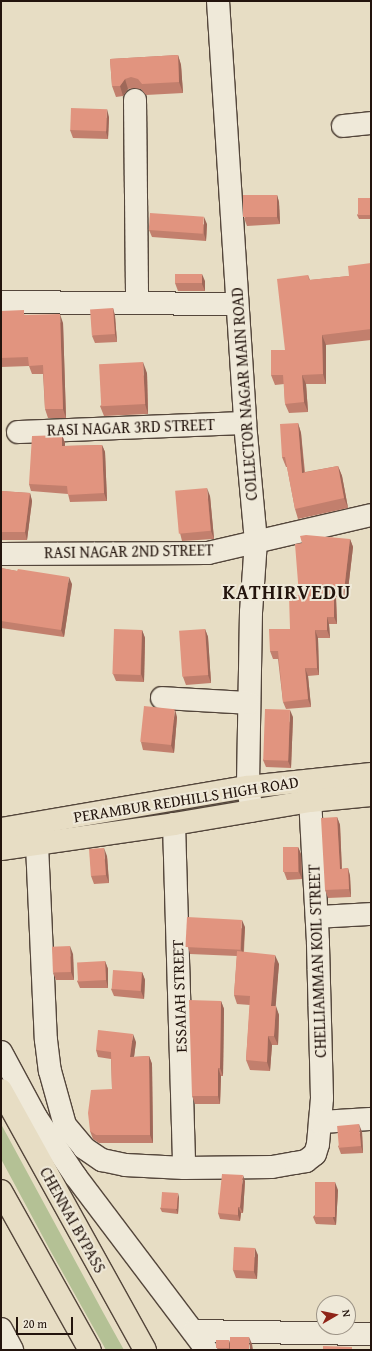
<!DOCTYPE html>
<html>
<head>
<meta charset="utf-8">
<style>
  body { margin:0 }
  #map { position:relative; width:372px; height:1351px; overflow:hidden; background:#e7ddc4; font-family:"Gentium Book Plus",serif }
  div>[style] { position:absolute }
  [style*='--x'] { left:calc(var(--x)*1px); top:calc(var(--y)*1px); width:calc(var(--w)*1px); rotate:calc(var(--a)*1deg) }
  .green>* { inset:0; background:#b4c195 }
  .roads { filter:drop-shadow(1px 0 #54463b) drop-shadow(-1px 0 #54463b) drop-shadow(0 1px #54463b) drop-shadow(0 -1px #54463b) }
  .minor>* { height:22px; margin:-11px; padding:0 11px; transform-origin:11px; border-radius:11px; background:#efe9d9 }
  .major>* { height:22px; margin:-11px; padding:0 11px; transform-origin:11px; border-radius:11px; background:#e7ddc4 }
  .highway>* { height:22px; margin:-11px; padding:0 11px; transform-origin:11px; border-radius:11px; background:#e7ddc4 }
  .wall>* { inset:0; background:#c27f6d }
  .shaded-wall>* { inset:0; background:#9e6859 }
  .building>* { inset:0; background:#e1947f; transform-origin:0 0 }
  span { translate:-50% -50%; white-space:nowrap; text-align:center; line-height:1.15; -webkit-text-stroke:4px #efe9d9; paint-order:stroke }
  .street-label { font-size:16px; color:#23140d }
  .district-label { font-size:20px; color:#23140d; font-weight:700; letter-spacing:1px }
  .frame { position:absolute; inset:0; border:2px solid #23140d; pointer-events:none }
  .north { position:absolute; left:316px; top:1295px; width:40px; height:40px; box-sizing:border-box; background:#efe9d9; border:1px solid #9d9487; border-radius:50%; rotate:81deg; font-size:11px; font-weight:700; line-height:16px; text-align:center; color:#23140d }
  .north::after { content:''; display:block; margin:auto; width:14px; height:18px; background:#8f2418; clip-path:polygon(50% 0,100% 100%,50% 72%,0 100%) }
  .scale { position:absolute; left:16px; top:1317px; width:57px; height:18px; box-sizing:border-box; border:2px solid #23140d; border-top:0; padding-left:5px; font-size:12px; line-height:14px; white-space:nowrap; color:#23140d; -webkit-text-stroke:3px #efe9d9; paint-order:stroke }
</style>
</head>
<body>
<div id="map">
  <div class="green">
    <i style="clip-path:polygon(1px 1124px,104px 1314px,124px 1350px,106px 1350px,50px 1250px,1px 1159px)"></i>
  </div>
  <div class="roads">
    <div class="minor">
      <i style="--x:218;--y:1;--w:423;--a:86.3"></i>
      <i style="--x:245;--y:423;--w:119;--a:84.7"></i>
      <i style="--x:256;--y:541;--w:71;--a:94"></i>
      <i style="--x:251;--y:612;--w:175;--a:91"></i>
      <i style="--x:248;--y:787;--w:24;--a:81"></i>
      <i style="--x:135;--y:100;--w:203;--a:89.4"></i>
      <i style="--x:343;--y:126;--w:28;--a:-6"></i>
      <i style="--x:1;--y:302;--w:236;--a:0.5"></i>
      <i style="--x:18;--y:432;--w:227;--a:-2.3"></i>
      <i style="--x:1;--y:554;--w:207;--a:-0.3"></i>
      <i style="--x:208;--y:553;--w:167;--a:-13.1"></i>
      <i style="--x:162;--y:698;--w:87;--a:3.3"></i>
      <i style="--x:174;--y:824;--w:344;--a:88.3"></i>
      <i style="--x:37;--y:845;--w:195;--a:87.4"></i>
      <i style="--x:46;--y:1040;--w:31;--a:83"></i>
      <i style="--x:50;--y:1071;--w:56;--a:74.5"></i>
      <i style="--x:65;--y:1125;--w:30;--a:50"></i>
      <i style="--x:84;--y:1148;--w:22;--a:34"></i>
      <i style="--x:102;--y:1160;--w:24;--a:12"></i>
      <i style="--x:125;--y:1165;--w:59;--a:2.9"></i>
      <i style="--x:184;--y:1168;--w:88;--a:-0.7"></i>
      <i style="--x:272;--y:1167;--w:23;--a:-10"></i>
      <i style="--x:295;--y:1163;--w:11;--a:-10"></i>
      <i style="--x:306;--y:1161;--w:11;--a:-38"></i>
      <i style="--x:315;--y:1154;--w:10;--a:-73"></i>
      <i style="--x:318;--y:1144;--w:46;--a:-85"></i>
      <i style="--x:322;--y:1098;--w:156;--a:-91.5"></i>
      <i style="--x:318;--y:942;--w:141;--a:-93.2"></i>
      <i style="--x:317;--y:917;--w:54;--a:-3.2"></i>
      <i style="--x:1;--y:1052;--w:74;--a:61.7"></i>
      <i style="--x:36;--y:1117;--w:72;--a:56.3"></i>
      <i style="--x:76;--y:1177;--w:217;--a:52.9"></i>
      <i style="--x:320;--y:1122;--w:51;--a:-3.4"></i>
      <i style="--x:1;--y:1329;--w:24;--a:62"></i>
      <i style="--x:194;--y:1331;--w:177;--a:1"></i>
    </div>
    <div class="major">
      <i style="--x:1;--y:829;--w:251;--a:-9.7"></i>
      <i style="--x:248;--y:787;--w:124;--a:-6"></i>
      <i style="--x:1;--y:849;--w:175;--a:-8.2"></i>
      <i style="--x:174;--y:824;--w:138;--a:-9.6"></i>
      <i style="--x:310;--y:801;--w:61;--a:-5.6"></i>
    </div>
    <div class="highway">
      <i style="--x:1;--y:1090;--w:297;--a:61"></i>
      <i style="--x:1;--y:1191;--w:182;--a:60.8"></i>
    </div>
  </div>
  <div class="wall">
    <i style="clip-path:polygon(178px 55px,181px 65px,183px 93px,146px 95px,141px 89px,134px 88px,128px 89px,123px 96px,116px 97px,112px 86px,110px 59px)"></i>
    <i style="clip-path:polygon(109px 117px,108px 139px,73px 138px,70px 130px)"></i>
    <i style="clip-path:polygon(277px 195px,279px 202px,280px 224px,247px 226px,244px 218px)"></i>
    <i style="clip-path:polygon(371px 198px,371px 219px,359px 219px,357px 215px)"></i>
    <i style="clip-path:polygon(207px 224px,206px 241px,152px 237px,149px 230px)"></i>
    <i style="clip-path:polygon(371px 263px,371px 340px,326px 345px,326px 384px,306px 384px,308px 412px,289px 413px,285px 404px,284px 384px,275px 385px,271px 375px,285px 350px,308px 275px,310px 280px,349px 276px)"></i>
    <i style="clip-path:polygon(205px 281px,205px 291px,178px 291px,175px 283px)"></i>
    <i style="clip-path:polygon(113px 308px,115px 316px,117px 342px,95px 343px,92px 336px)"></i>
    <i style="clip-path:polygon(1px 311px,26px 315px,63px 323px,66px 418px,48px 418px,45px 409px,43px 374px,32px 374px,29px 366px,1px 367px)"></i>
    <i style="clip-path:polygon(147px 373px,148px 414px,104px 416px,100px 406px)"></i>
    <i style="clip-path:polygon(298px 423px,301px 433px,305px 472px,338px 466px,342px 476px,348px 508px,298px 519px,295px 509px,287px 467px,286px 467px,282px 457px)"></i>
    <i style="clip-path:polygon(62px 435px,65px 443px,65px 446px,102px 445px,105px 452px,107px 501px,70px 502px,68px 494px,31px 491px,29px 484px)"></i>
    <i style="clip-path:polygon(1px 491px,30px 493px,32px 501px,27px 540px,1px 540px)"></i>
    <i style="clip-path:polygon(210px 496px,214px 539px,182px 541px,180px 533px)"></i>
    <i style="clip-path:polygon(350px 539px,353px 547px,347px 598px,336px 597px,337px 624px,329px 624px,330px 638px,318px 638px,319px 675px,308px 676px,311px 707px,286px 709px,283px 702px,278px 659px,273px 659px,270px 651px,290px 629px,299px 595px)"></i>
    <i style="clip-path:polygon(1px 568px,17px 571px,72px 584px,64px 637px,1px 628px)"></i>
    <i style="clip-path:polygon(205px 629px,208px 637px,211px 683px,186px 685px,183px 677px)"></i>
    <i style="clip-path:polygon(142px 630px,145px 638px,144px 682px,116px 681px,113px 674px)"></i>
    <i style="clip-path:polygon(177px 717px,174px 753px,143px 750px,141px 742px)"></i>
    <i style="clip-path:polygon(293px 717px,291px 768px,266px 767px,263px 760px)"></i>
    <i style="clip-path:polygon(337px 817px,340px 825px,342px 869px,348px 868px,350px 876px,351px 897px,328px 898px,325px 890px)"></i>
    <i style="clip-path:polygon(298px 847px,301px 854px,302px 879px,287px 880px,284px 872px)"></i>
    <i style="clip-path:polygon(107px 856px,109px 883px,94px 884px,91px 876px)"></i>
    <i style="clip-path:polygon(245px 927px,244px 952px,279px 964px,275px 1006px,279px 1015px,278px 1045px,272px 1045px,270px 1071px,250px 1070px,246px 1060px,250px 1005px,237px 1004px,234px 995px,237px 956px,190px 954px,188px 947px)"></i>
    <i style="clip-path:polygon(73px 954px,74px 980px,56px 980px,53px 973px)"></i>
    <i style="clip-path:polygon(105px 961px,108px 969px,108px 988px,80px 988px,77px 981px)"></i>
    <i style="clip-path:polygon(142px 972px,145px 980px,144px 999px,114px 996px,111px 989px)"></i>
    <i style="clip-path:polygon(221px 1001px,224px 1009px,223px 1076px,221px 1076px,220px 1104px,195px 1104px,192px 1096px)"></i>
    <i style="clip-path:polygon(136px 1042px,134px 1057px,149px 1056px,152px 1064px,153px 1143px,99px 1143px,93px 1139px,90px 1131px,112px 1089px,111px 1059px,98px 1057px,96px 1050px)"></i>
    <i style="clip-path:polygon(362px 1132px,363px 1153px,341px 1154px,338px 1146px)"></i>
    <i style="clip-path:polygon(245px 1181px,243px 1213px,241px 1213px,240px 1221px,220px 1219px,218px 1213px)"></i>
    <i style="clip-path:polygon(338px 1190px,336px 1225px,316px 1224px,313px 1217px)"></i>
    <i style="clip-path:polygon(179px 1197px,178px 1214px,162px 1212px,160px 1208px)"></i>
    <i style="clip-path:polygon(258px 1255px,257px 1279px,236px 1278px,233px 1270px)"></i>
    <i style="clip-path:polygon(229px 1340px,230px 1344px,252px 1344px,230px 1350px,218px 1350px,217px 1348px)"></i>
  </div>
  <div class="shaded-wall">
    <i style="clip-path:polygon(178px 55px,181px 65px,183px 93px,179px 82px)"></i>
    <i style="clip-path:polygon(125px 79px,128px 89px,123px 96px,120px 86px)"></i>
    <i style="clip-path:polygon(107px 109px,109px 117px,108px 139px,106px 132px)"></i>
    <i style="clip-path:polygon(277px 195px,279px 202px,280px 224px,277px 217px)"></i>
    <i style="clip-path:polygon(204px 217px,207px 224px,206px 241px,204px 234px)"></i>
    <i style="clip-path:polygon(202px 274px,205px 281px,205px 291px,202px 284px)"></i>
    <i style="clip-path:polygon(113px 308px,115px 316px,117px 342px,115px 334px)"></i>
    <i style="clip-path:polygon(60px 314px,63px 323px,66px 418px,63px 409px)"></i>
    <i style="clip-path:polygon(322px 335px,326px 345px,326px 384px,323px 374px)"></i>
    <i style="clip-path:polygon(143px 362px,147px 373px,148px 414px,145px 404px)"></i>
    <i style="clip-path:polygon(302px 375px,306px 384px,308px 412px,304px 402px)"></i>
    <i style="clip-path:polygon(298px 423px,301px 433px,305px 483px,302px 473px)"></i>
    <i style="clip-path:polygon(62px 435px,65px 443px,65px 454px,62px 446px)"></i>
    <i style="clip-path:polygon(102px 445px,105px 452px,107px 501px,104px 493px)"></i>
    <i style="clip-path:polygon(338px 466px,342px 476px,348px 508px,344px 498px)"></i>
    <i style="clip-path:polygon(207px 488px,210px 496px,214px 539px,211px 531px)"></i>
    <i style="clip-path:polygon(30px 493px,32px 501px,27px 540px,25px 532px)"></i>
    <i style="clip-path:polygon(350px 539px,353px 547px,347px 598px,344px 591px)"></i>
    <i style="clip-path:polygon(69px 577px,72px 584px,64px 637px,61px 630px)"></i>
    <i style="clip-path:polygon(334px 589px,336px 597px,337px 624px,334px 617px)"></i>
    <i style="clip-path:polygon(327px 617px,329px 624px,330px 638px,327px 630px)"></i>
    <i style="clip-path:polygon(205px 629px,208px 637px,211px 683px,208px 675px)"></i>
    <i style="clip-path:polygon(142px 630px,145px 638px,144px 682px,141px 674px)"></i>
    <i style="clip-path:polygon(315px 630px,318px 638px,319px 675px,317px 668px)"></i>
    <i style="clip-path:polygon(305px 668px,308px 676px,311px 707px,308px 699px)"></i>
    <i style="clip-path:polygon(175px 709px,177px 717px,174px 753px,171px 745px)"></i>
    <i style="clip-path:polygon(290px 710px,293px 717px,291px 768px,288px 761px)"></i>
    <i style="clip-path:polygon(337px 817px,340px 825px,342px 876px,340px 869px)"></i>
    <i style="clip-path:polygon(298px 847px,301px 854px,302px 879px,299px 872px)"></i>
    <i style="clip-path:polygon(104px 848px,107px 856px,109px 883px,106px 875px)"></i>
    <i style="clip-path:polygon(348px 868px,350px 876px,351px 897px,349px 889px)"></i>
    <i style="clip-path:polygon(242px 920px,245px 927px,243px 957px,241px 949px)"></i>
    <i style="clip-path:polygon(70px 946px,73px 954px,74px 980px,71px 972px)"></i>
    <i style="clip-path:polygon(275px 955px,279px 964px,275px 1015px,271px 1006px)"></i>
    <i style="clip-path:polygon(105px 961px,108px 969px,108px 988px,106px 980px)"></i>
    <i style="clip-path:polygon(142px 972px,145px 980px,144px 999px,141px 991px)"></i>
    <i style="clip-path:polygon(221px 1001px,224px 1009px,223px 1076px,220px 1068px)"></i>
    <i style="clip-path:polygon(276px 1006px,279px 1015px,278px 1045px,274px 1036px)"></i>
    <i style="clip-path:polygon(133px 1034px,136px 1042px,133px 1064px,130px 1057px)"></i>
    <i style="clip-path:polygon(268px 1036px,272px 1045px,270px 1071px,267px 1062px)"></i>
    <i style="clip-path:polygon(149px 1056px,152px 1064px,153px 1143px,150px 1135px)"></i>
    <i style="clip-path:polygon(218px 1068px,221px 1076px,220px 1104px,218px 1096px)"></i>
    <i style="clip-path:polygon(359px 1124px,362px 1132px,363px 1153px,361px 1146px)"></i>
    <i style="clip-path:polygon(243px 1175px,245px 1181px,243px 1213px,240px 1207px)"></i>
    <i style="clip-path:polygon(335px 1182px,338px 1190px,336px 1225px,333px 1218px)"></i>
    <i style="clip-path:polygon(178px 1193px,179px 1197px,178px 1214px,176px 1209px)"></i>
    <i style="clip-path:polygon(238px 1207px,241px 1213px,240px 1221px,238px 1215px)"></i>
    <i style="clip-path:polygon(255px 1248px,258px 1255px,257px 1279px,254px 1272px)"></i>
    <i style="clip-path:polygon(249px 1337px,252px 1344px,253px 1350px,250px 1350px)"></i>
    <i style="clip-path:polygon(229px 1340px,230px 1344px,230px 1350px,229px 1348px)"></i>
  </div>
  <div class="building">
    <i style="clip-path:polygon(178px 55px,179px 82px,142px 84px,138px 79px,131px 77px,125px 79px,120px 86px,112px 86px,110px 59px)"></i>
    <i style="left:71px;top:108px;width:36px;height:22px;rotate:2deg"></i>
    <i style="left:277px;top:195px;width:22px;height:34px;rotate:90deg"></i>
    <i style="left:358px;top:198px;width:13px;height:17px"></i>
    <i style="left:150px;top:213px;width:54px;height:17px;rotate:4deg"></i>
    <i style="clip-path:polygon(371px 263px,371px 329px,322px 335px,323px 374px,302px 375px,304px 402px,285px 404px,283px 375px,271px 375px,271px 350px,285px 350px,277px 279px,308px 275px,309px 280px,349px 276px,348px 266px)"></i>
    <i style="left:175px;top:274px;width:27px;height:9px"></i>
    <i style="left:113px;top:308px;width:26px;height:23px;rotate:86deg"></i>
    <i style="clip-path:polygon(24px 310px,24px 315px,60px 314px,63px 409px,45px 409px,43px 365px,29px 366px,28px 357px,1px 358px,1px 311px)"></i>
    <i style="left:143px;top:362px;width:42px;height:44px;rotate:87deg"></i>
    <i style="clip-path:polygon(298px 423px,302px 473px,338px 466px,344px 498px,295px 509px,285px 457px,282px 457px,280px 424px)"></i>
    <i style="clip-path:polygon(62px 435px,62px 446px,102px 445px,104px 493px,68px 495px,67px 486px,29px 484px,32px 436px)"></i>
    <i style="left:207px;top:488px;width:43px;height:32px;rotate:85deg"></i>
    <i style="clip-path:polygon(1px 491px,30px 493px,25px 532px,1px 532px)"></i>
    <i style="clip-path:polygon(306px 535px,350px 539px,344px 591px,334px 589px,334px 617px,327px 617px,327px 630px,315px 630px,317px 668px,305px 668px,308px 699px,283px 702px,278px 651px,270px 651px,269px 629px,290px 629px,289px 595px,299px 595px,295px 544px,302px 543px,300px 536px)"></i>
    <i style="clip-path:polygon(1px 568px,17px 571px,18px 569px,69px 577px,61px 630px,1px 621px)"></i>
    <i style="left:114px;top:629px;width:28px;height:45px;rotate:2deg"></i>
    <i style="left:205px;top:629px;width:46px;height:26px;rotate:86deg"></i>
    <i style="left:144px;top:706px;width:31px;height:36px;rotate:6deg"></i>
    <i style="left:265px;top:709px;width:25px;height:51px;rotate:2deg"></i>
    <i style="clip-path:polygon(337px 817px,340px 869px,348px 868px,349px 889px,325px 890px,321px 818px)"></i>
    <i style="left:283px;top:847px;width:15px;height:25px"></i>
    <i style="left:104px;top:848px;width:27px;height:15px;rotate:86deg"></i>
    <i style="left:187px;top:917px;width:55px;height:30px;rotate:3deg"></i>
    <i style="left:70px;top:946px;width:26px;height:18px;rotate:88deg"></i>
    <i style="clip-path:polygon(237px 951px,275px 955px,271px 1006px,276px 1006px,274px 1036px,268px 1036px,267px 1062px,246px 1060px,250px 996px,234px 995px)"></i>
    <i style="left:105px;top:961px;width:19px;height:28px;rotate:87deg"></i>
    <i style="left:113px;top:970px;width:29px;height:19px;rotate:4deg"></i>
    <i style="clip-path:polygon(189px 1000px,221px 1001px,220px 1068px,218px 1068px,218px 1096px,192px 1096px)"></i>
    <i style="clip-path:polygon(98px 1030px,133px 1034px,130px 1057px,149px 1056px,150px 1135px,96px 1135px,90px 1131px,88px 1113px,91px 1090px,112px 1089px,111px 1052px,96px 1050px)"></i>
    <i style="left:359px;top:1124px;width:22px;height:22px;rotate:85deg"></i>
    <i style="clip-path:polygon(222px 1174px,243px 1175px,240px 1207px,238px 1207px,238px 1215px,218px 1213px)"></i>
    <i style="left:315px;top:1182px;width:20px;height:35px"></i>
    <i style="left:162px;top:1192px;width:16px;height:16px;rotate:4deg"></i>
    <i style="left:234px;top:1247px;width:21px;height:23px;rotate:3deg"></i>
    <i style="left:230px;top:1337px;width:19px;height:13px"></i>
    <i style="left:216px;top:1340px;width:13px;height:8px"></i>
    <i style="clip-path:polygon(323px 1346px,352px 1347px,352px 1350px,323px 1350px)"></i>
  </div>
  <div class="street-label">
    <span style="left:244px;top:394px;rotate:-94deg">COLLECTOR NAGAR MAIN ROAD</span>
    <span style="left:131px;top:427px;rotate:-2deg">RASI NAGAR 3RD STREET</span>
    <span style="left:129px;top:551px;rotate:-1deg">RASI NAGAR 2ND STREET</span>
    <span style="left:186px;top:799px;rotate:-9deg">PERAMBUR REDHILLS HIGH ROAD</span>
    <span style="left:317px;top:961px;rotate:-92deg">CHELLIAMMAN KOIL STREET</span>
    <span style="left:179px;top:996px;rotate:-92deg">ESSAIAH STREET</span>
    <span style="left:73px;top:1220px;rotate:61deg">CHENNAI BYPASS</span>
  </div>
  <div class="district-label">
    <span style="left:287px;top:591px">KATHIRVEDU</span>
  </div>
  <div class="frame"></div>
  <div class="north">N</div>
  <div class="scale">20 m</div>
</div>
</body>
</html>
